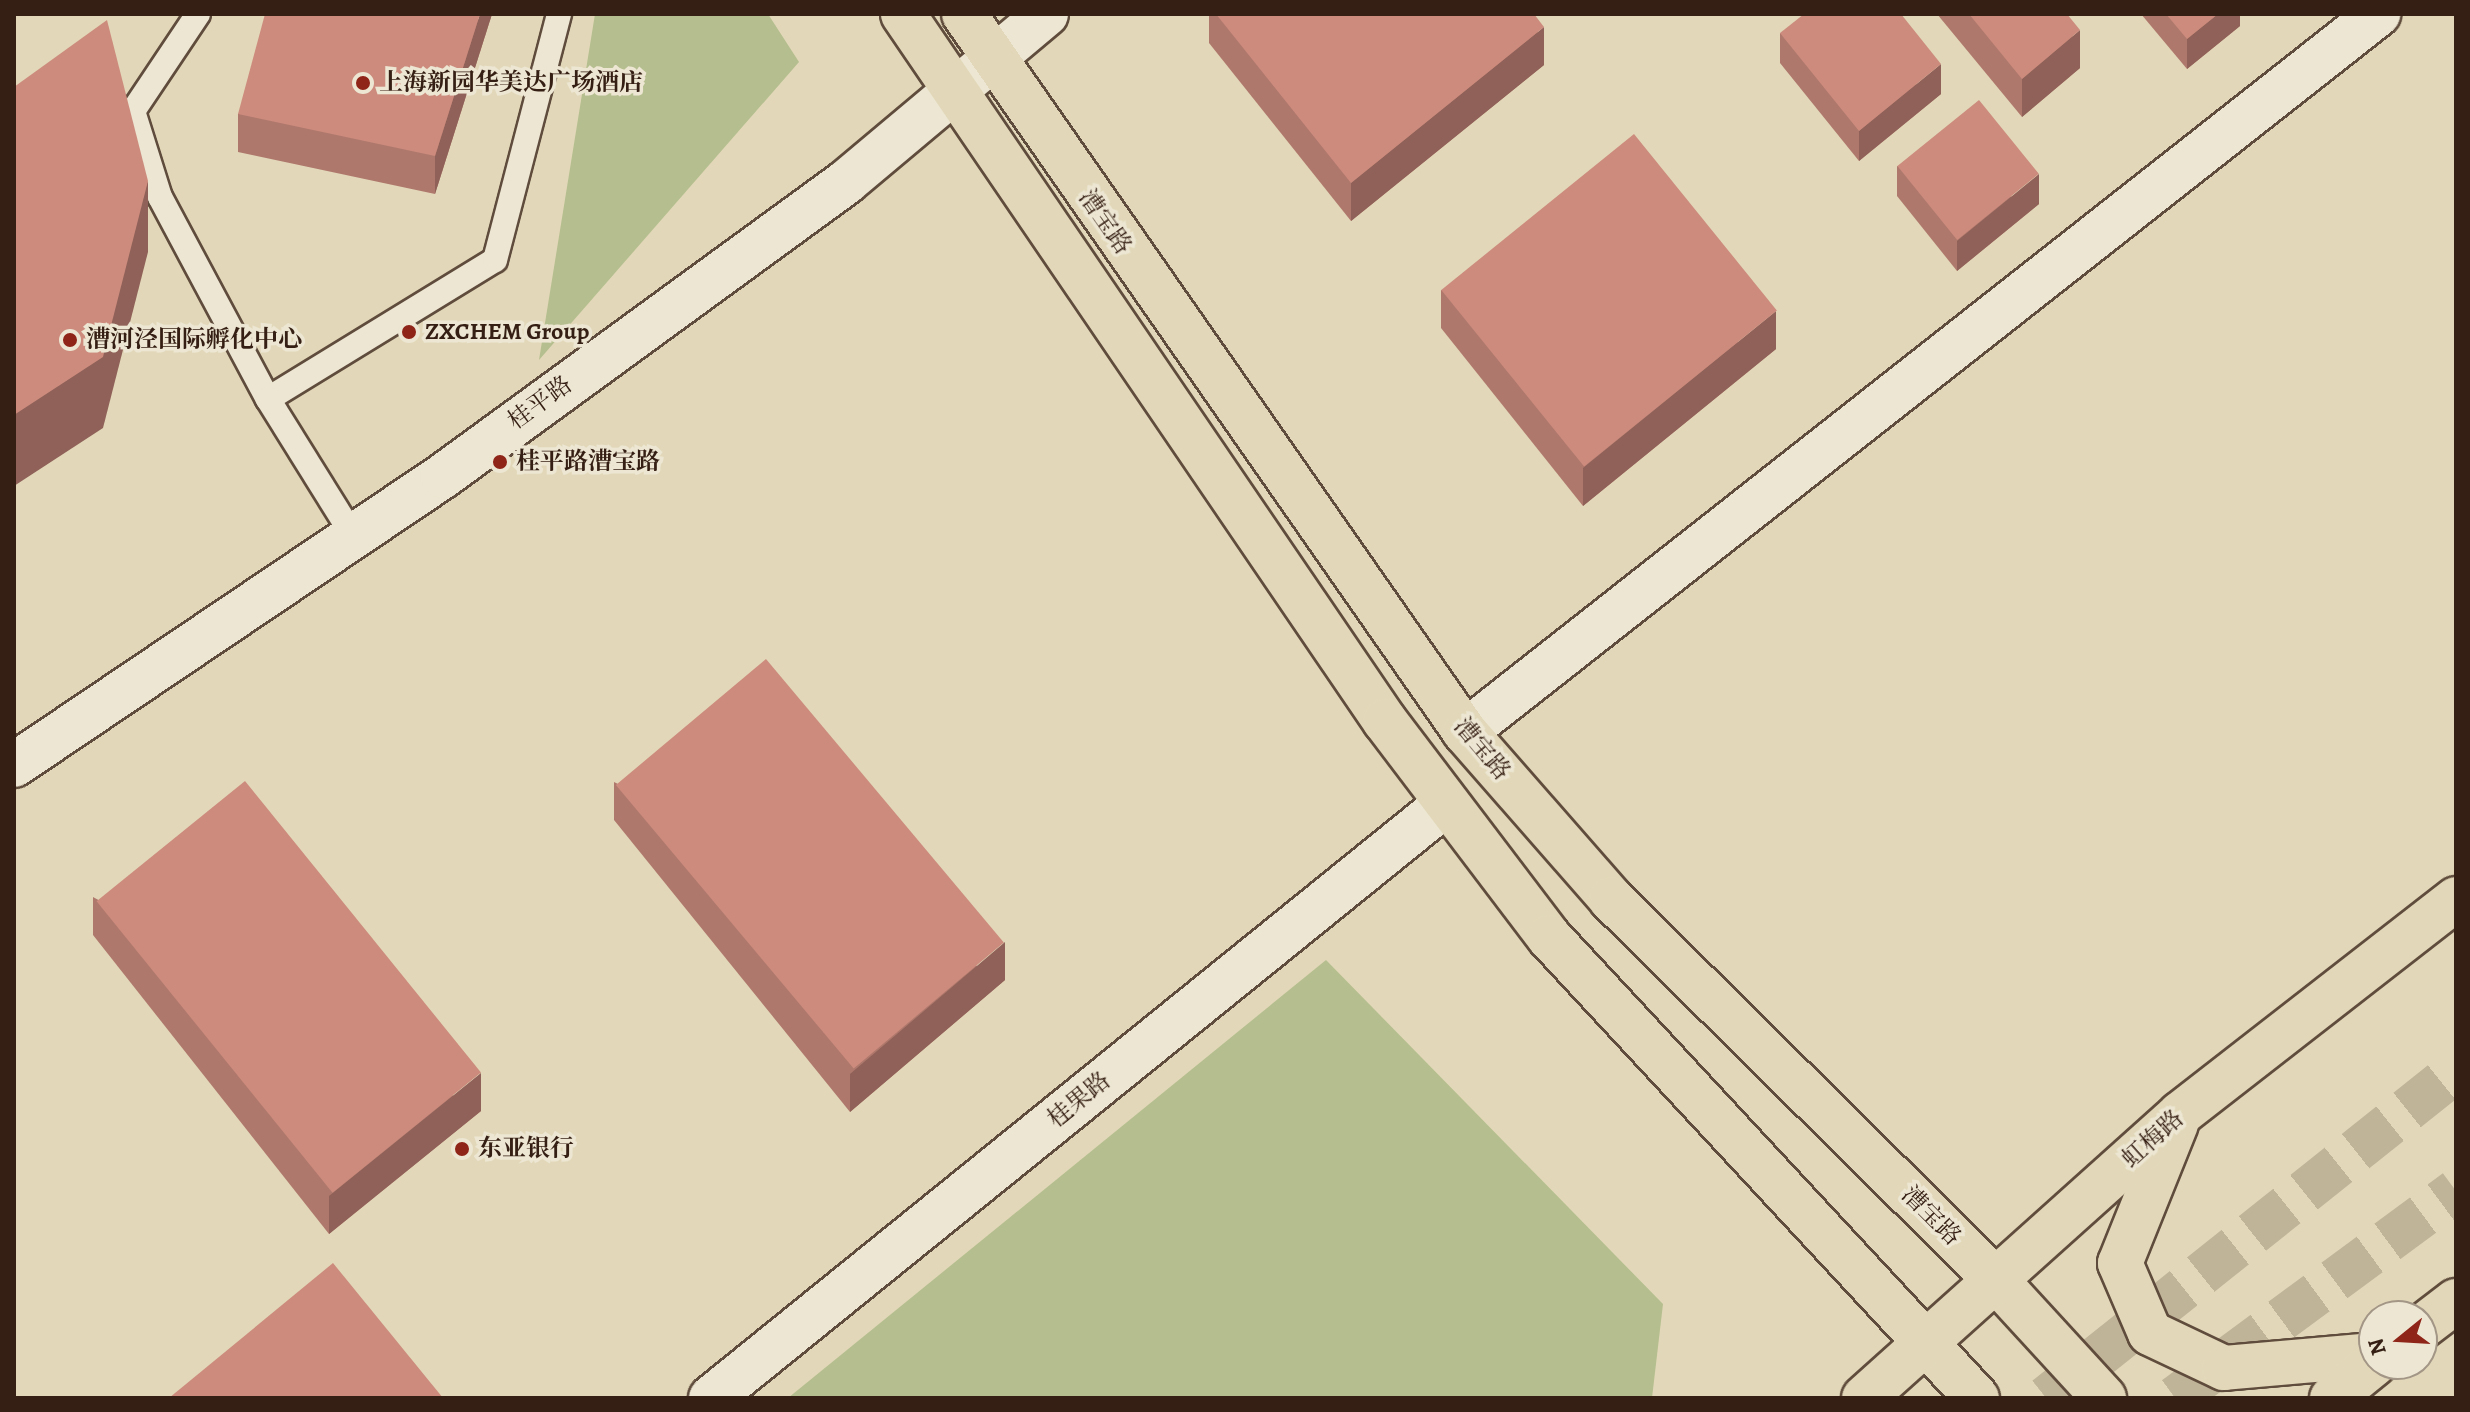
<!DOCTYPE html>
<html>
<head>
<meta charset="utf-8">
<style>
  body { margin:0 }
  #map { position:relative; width:2470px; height:1412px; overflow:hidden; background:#e2d8b9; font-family:Alegreya,"Noto Serif SC",serif }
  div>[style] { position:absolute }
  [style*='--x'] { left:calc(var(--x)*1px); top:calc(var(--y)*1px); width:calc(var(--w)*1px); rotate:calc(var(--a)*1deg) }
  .green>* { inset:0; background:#b5be8e }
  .highway-tunnel>* { height:44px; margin-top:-22px; transform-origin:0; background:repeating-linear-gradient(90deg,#bfb398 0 44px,transparent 0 66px) }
  .roads { filter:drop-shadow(2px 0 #604c3c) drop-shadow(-2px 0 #604c3c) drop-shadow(0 2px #604c3c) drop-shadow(0 -2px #604c3c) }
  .lane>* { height:24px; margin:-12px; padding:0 12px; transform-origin:12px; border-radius:12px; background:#ece6d2 }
  .street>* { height:44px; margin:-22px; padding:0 22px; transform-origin:22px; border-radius:22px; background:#ece6d2 }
  .secondary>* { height:44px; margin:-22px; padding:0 22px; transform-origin:22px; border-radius:22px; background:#ece6d2 }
  .primary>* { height:44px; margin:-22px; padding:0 22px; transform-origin:22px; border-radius:22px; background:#e2d8b9 }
  .wall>* { inset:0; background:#af786c }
  .shaded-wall>* { inset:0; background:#8f6158 }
  .building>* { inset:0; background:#cc8b7d; transform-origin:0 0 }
  .dots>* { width:22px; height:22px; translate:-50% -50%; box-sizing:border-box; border:4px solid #ece6d2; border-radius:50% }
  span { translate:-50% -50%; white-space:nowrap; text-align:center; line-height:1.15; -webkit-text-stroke:7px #ece6d2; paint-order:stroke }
  .poi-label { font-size:24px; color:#351e13; font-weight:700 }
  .left { translate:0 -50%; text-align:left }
  .street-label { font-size:24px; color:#351e13 }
  .frame { position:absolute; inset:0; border:16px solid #351e13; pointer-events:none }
  .north { position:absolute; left:2358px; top:1300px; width:80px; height:80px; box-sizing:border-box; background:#ece6d2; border:2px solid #a39686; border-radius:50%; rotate:252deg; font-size:22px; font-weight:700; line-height:32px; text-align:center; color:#351e13 }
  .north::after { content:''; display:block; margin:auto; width:28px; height:36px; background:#8f2418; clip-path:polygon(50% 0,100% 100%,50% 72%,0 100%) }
</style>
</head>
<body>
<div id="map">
  <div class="green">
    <i style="clip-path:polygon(595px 14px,768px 14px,799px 62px,539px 360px)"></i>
    <i style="clip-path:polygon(1326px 960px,1663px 1304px,1652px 1398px,788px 1398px)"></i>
  </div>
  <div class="highway-tunnel">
    <i style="--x:2046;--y:1398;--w:524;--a:-38.57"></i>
    <i style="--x:2175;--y:1398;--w:349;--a:-36.4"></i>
  </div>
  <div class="roads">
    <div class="lane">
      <i style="--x:198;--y:14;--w:117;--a:123.8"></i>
      <i style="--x:133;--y:111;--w:90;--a:72.6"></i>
      <i style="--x:160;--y:197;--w:229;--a:61.9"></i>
      <i style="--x:268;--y:399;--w:266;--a:-31.5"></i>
      <i style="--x:495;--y:260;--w:254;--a:-75.4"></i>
      <i style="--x:268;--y:399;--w:163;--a:58.1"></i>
    </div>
    <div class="street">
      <i style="--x:1465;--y:732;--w:1162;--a:-38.18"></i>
    </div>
    <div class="secondary">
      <i style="--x:14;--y:765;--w:517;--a:-33.97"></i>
      <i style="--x:443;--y:476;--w:499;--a:-36.1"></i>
      <i style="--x:846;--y:182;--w:261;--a:-40"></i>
      <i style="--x:711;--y:1398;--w:946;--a:-38.95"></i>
    </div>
    <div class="primary">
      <i style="--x:903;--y:14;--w:856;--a:55.72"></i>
      <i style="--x:1385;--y:721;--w:271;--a:52.8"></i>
      <i style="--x:1549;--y:937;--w:629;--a:47.13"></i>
      <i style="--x:964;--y:14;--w:876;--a:55.09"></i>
      <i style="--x:1465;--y:732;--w:222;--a:48.8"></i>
      <i style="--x:1611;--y:899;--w:542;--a:44.7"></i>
      <i style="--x:1996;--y:1280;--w:160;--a:47.5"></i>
      <i style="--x:2176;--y:1124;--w:150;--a:111.9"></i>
      <i style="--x:2120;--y:1263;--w:76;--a:66.8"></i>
      <i style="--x:2150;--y:1333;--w:82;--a:25.3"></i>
      <i style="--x:2224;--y:1368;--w:151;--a:-5"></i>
      <i style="--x:2422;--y:1327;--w:43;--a:-37.4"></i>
      <i style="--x:1864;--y:1398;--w:425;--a:-41.9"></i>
      <i style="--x:2180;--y:1114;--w:350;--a:-37.9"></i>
      <i style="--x:2332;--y:1398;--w:54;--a:-39"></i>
    </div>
  </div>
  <div class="wall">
    <i style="clip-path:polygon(492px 14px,435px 194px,238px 152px,238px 114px)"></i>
    <i style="clip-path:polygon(1209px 14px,1534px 14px,1544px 65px,1351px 221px,1209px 43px)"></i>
    <i style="clip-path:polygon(1937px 14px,2067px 14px,2080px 68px,2022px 117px)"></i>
    <i style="clip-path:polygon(2141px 14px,2240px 14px,2240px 26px,2187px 69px)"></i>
    <i style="clip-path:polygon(1780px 33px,1941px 94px,1859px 161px,1780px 63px)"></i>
    <i style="clip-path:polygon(1897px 166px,2039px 204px,1957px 271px,1897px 196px)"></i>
    <i style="clip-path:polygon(1441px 290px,1776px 349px,1583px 506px,1441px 328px)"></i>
    <i style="clip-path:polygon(614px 782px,1005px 980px,850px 1112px,614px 820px)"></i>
    <i style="clip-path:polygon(93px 897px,481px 1111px,329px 1234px,93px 935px)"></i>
  </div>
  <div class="shaded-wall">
    <i style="clip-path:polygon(480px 14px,492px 14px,435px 194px,435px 156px)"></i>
    <i style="clip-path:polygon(2218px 14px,2240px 14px,2240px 26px,2187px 69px,2187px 39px)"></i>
    <i style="clip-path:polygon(1544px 27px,1544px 65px,1351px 221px,1351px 183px)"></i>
    <i style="clip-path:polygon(2080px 30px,2080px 68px,2022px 117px,2022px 79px)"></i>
    <i style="clip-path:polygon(1941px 64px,1941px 94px,1859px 161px,1859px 131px)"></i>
    <i style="clip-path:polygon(2039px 174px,2039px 204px,1957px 271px,1957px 241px)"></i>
    <i style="clip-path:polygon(148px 181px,148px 252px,103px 428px,14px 486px,14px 415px)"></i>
    <i style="clip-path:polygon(1776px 311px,1776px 349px,1583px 506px,1583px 468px)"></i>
    <i style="clip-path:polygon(1005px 942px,1005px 980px,850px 1112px,850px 1074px)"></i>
    <i style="clip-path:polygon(481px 1073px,481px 1111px,329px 1234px,329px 1196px)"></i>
  </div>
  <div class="building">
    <i style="clip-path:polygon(265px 14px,480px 14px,435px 156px,238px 114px)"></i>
    <i style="clip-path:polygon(1216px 14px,1534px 14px,1544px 27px,1351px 183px)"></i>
    <i style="clip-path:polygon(1804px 14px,1901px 14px,1941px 64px,1859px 131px,1780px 33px)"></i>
    <i style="clip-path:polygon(1969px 14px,2067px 14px,2080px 30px,2022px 79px)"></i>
    <i style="clip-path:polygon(2166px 14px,2218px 14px,2187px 39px)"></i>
    <i style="clip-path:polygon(107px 20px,148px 181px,103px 357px,14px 415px,14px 87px)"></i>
    <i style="left:1979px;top:100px;width:95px;height:105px;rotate:51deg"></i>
    <i style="left:1634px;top:134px;width:227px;height:248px;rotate:51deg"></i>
    <i style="left:766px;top:659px;width:370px;height:196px;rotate:50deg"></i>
    <i style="left:245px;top:781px;width:375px;height:191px;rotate:51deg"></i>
    <i style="clip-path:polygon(333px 1263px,443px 1398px,169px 1398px)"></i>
  </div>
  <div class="dots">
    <i style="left:363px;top:83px;background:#8f2418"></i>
    <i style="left:409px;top:332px;background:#8f2418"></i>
    <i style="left:70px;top:340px;background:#8f2418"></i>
    <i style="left:500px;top:462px;background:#8f2418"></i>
    <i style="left:462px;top:1149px;background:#8f2418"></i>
  </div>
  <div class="poi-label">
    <span class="left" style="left:379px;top:83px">上海新园华美达广场酒店</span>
    <span class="left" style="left:425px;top:332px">ZXCHEM Group</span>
    <span class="left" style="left:86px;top:340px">漕河泾国际孵化中心</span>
    <span class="left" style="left:516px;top:462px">桂平路漕宝路</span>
    <span class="left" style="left:478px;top:1149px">东亚银行</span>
  </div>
  <div class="street-label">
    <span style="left:1105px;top:222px;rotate:55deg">漕宝路</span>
    <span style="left:540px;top:403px;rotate:-36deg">桂平路</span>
    <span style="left:1482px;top:749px;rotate:50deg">漕宝路</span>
    <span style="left:1079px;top:1100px;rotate:-39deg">桂果路</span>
    <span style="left:2153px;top:1139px;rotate:-42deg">虹梅路</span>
    <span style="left:1931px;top:1216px;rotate:45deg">漕宝路</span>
  </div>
  <div class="frame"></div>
  <div class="north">N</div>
</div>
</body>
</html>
